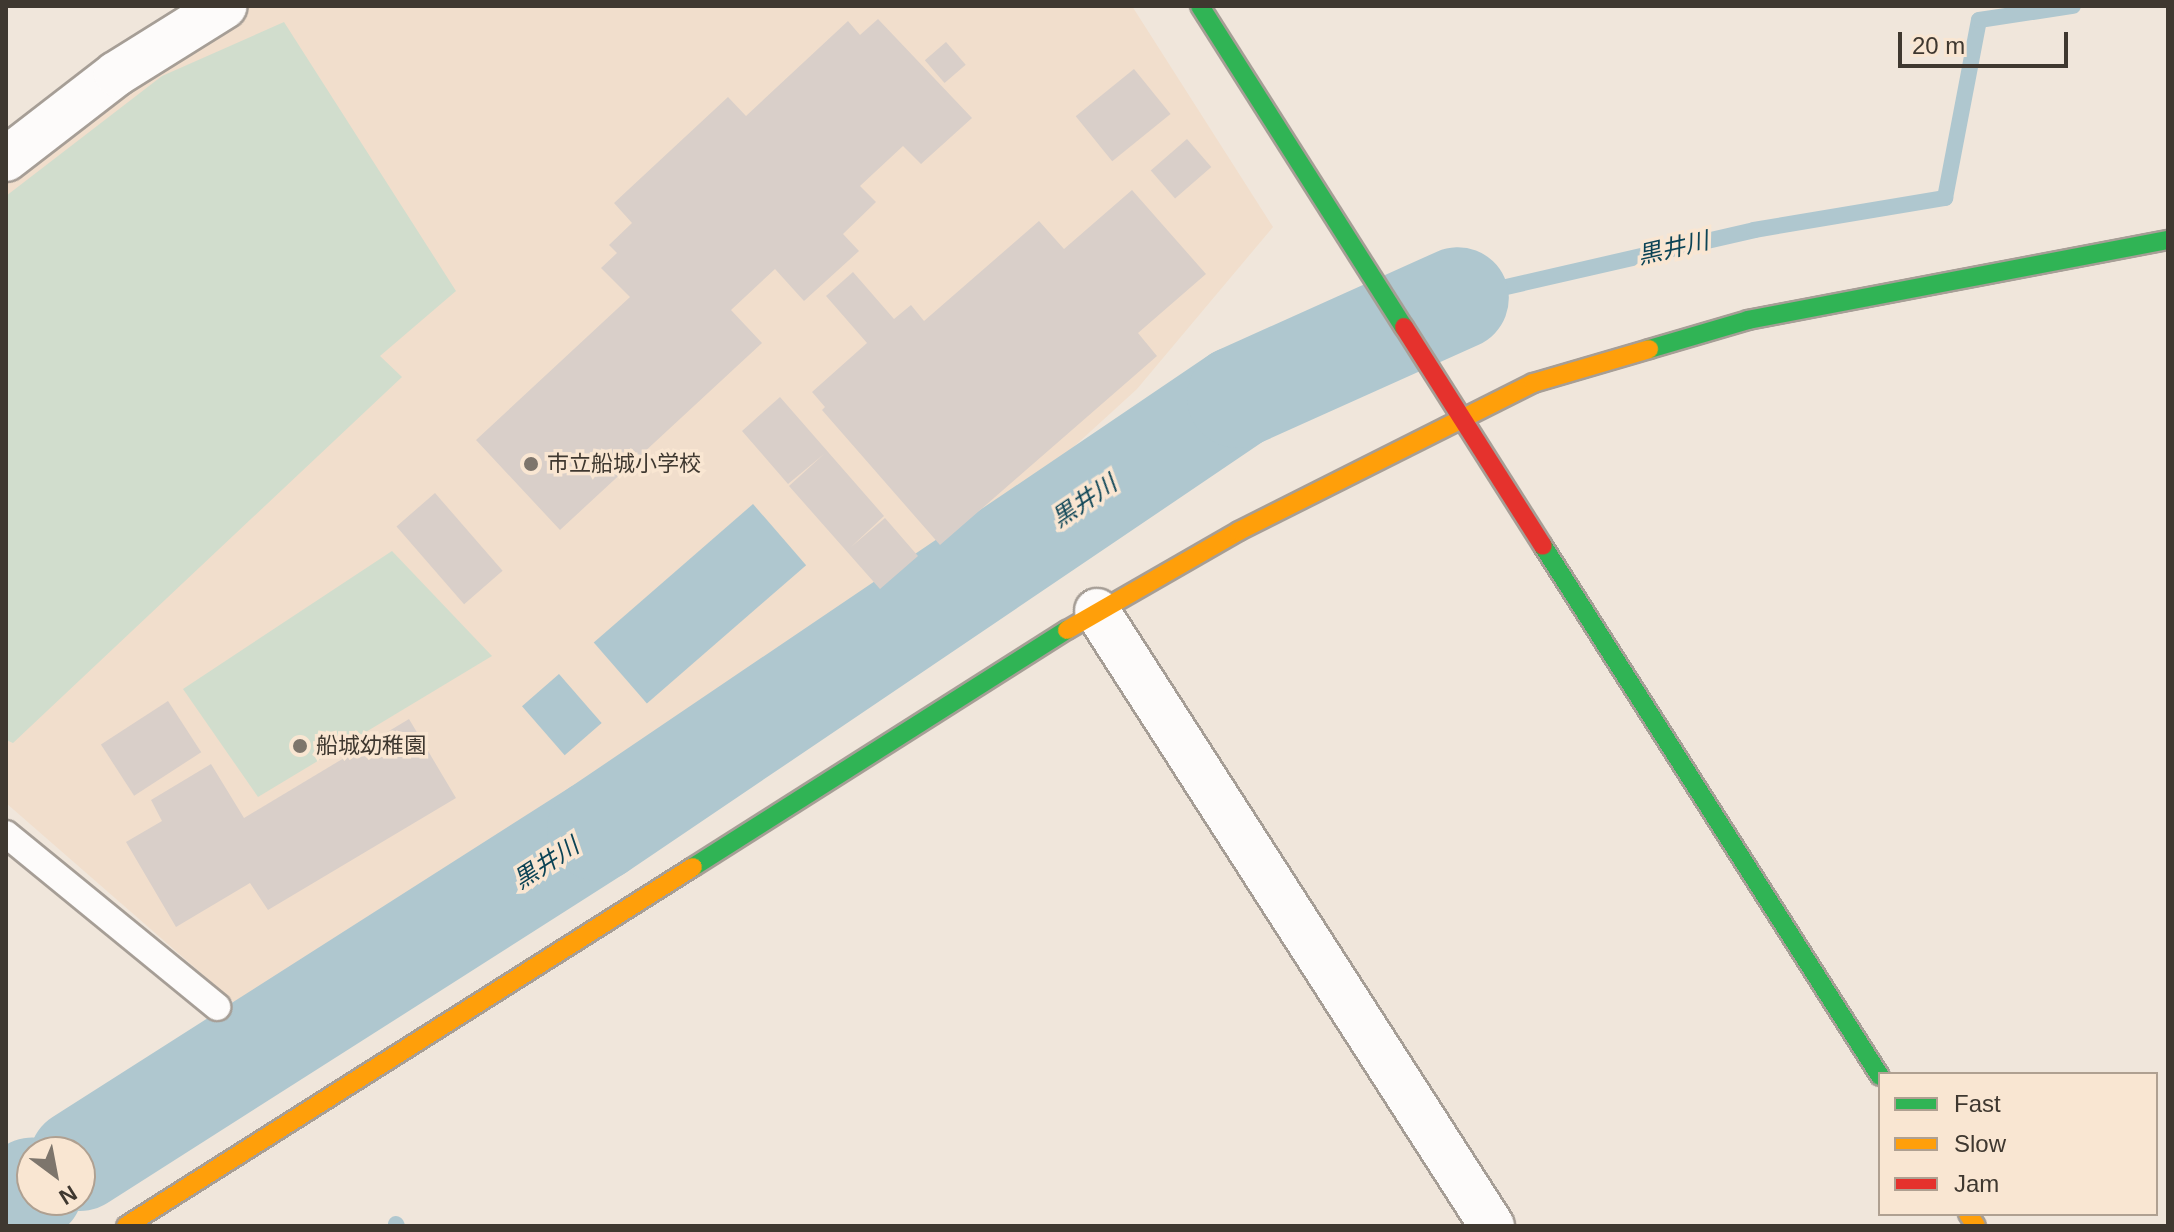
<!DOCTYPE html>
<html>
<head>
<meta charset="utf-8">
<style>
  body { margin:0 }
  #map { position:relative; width:2174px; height:1232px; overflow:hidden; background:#f0e6db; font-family:Arial,"Noto Sans JP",sans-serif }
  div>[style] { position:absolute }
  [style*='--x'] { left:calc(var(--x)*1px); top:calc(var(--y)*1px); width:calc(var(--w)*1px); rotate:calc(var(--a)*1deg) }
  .built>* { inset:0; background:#f1decc }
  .green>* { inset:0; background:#d1ddcd }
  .water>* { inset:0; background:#afc7cf; transform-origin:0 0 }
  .stream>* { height:16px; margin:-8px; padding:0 8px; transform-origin:8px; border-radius:8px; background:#afc7cf }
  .river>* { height:102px; margin:-51px; padding:0 51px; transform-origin:51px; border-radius:51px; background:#afc7cf }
  .building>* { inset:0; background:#d9cfc9; transform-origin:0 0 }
  .roads { filter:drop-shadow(2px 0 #a69e96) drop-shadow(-2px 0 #a69e96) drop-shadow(0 2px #a69e96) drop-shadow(0 -2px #a69e96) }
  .lane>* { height:26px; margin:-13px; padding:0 13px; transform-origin:13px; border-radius:13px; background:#fdfbfa }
  .street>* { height:44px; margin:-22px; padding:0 22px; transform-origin:22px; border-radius:22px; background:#fdfbfa }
  .fast>* { height:18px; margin:-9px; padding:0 9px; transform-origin:9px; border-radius:9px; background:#30b455 }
  .slow>* { height:18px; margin:-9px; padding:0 9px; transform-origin:9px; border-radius:9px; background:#ff9f0a }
  .jam>* { height:18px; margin:-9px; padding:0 9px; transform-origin:9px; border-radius:9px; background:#e5322d }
  .dots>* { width:22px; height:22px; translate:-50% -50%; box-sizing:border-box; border:4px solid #f9e6d2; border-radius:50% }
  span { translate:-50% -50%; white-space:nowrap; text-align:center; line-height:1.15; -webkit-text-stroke:7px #f9e6d2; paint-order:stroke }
  .poi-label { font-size:22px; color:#3f3830 }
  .left { translate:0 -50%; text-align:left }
  .water-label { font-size:24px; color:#0b4355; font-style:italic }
  .frame { position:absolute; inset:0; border:8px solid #3f3830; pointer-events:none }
  .legend { position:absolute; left:1878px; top:1072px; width:280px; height:144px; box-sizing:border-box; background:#f9e6d2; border:2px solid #afa091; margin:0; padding:10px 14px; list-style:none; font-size:24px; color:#3f3830 }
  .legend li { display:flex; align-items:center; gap:16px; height:40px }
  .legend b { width:40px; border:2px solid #afa091 }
  .north { position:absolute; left:16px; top:1136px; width:80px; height:80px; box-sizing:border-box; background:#f9e6d2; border:2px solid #afa091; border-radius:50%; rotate:148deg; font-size:22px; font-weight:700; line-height:32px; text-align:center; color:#3f3830 }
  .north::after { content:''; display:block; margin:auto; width:28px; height:36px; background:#7d756c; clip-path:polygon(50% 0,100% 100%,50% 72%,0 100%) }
  .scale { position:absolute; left:1898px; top:32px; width:170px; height:36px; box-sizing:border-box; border:4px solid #3f3830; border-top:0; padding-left:10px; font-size:24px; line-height:28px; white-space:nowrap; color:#3f3830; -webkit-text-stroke:6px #f9e6d2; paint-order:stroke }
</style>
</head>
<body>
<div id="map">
  <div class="built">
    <i style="clip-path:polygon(249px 6px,1132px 6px,1273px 227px,1137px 389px,929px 579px,866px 614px,681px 751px,240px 1007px,6px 803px,6px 182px,139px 76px)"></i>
  </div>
  <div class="green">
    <i style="clip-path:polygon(284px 22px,456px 291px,380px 356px,402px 377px,13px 743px,6px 740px,6px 196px,162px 76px)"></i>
    <i style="clip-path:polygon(392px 551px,492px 656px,258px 797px,183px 689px)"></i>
  </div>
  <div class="water">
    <i style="left:753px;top:504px;width:81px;height:211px;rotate:49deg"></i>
    <i style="left:559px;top:674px;width:65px;height:49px;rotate:49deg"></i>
  </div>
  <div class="stream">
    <i style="--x:1458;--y:298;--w:304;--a:-12.9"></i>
    <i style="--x:1754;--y:230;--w:194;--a:-9.5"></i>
    <i style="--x:1945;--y:198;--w:181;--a:-79.2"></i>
    <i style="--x:1979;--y:20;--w:95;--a:-8.5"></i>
    <i style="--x:177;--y:1098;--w:48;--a:26"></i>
    <i style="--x:396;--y:1224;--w:2;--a:63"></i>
  </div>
  <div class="river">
    <i style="--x:80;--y:1160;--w:614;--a:-32.5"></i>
    <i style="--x:598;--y:830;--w:773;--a:-34.08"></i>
    <i style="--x:1238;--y:397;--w:241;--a:-24.2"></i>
    <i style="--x:6;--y:1205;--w:31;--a:-32"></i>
  </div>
  <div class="building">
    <i style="clip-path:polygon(878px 19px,972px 118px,921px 164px,903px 146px,860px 186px,876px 202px,843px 234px,859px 251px,804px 301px,775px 269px,731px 310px,762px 343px,560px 530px,476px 440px,630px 297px,601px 268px,617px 253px,609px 245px,632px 223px,614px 203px,728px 97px,746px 116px,848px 21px,860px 35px)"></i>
    <i style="left:946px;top:42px;width:30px;height:28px;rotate:49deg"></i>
    <i style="left:1134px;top:69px;width:58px;height:75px;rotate:51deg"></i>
    <i style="left:1187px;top:139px;width:37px;height:48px;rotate:49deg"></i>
    <i style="clip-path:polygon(1132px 190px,1206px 274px,1138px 333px,1157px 356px,940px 545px,822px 410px,825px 407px,812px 392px,867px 343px,826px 296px,853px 272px,894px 319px,911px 305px,924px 321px,1039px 221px,1064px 249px)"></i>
    <i style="clip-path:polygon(780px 397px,884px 516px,851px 547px,885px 518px,918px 556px,880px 589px,789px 486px,824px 454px,788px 484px,742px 431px)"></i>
    <i style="left:435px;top:493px;width:103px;height:51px;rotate:49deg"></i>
    <i style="left:168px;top:701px;width:61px;height:80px;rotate:57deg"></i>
    <i style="clip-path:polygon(409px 719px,456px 798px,268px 910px,250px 883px,176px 927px,126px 842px,162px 821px,151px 800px,211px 764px,244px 818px)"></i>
  </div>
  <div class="roads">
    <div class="lane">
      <i style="--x:6;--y:834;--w:273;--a:39.3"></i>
    </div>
    <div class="street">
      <i style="--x:6;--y:159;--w:139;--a:-37.7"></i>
      <i style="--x:116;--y:74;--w:128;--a:-32"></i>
      <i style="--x:1097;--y:611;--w:731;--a:57.29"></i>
    </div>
    <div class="fast">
      <i style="--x:1200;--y:6;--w:380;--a:57.6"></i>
      <i style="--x:1649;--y:349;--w:103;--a:-16.3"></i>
      <i style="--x:1748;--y:320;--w:428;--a:-10.8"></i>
      <i style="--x:1543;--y:546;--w:628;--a:57.55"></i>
      <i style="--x:693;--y:867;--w:443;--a:-32.4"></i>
    </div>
    <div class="slow">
      <i style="--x:1067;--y:630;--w:198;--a:-29.9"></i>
      <i style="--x:1239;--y:531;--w:329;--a:-26.7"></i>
      <i style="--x:1533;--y:383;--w:121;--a:-16.3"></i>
      <i style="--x:1968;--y:1214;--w:14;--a:56"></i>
      <i style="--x:126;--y:1226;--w:671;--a:-32.34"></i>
    </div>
    <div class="jam">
      <i style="--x:1404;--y:327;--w:259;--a:57.6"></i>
    </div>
  </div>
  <div class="dots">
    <i style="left:531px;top:464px;background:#7d756c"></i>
    <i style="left:300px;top:746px;background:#7d756c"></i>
  </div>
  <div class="poi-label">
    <span class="left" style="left:547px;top:464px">市立船城小学校</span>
    <span class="left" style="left:316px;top:746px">船城幼稚園</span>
  </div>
  <div class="water-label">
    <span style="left:1673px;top:248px;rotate:-13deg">黒井川</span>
    <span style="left:1084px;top:501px;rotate:-34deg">黒井川</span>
    <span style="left:546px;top:863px;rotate:-33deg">黒井川</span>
  </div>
  <div class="frame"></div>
  <ul class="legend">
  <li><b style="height:10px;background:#30b455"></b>Fast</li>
  <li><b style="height:10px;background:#ff9f0a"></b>Slow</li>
  <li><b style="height:10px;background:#e5322d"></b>Jam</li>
  </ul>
  <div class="north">N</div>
  <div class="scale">20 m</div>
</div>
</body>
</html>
